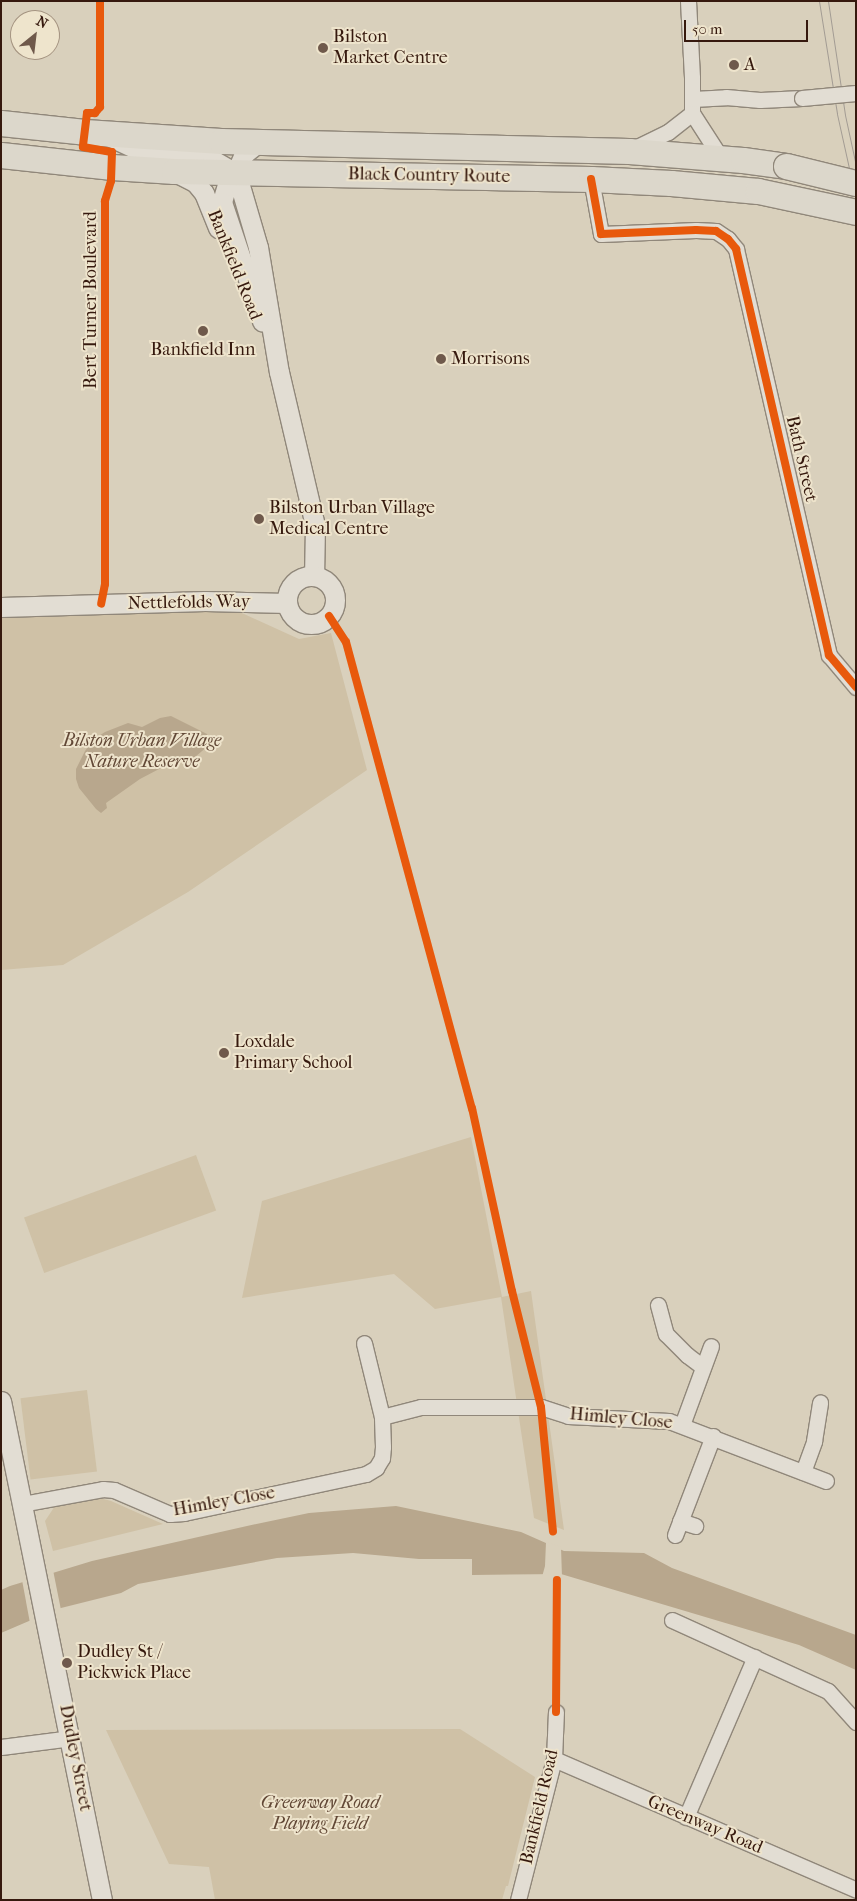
<!DOCTYPE html>
<html>
<head>
<meta charset="utf-8">
<style>
  body { margin:0 }
  #map { position:relative; width:857px; height:1901px; overflow:hidden; background:#d9d0bc; font-family:"IM FELL French Canon",serif }
  div>[style] { position:absolute }
  [style*='--x'] { left:calc(var(--x)*1px); top:calc(var(--y)*1px); width:calc(var(--w)*1px); rotate:calc(var(--a)*1deg) }
  .green>* { inset:0; background:#cfc1a6; transform-origin:0 0 }
  .water>* { inset:0; background:#b8a78d }
  .pier>* { inset:0; background:#d9d0bc }
  .roads { filter:drop-shadow(1px 0 #90877a) drop-shadow(-1px 0 #90877a) drop-shadow(0 1px #90877a) drop-shadow(0 -1px #90877a) }
  .minor>* { height:15px; margin:-7.5px; padding:0 7.5px; transform-origin:7.5px; border-radius:7.5px; background:#e2ddd3 }
  .tertiary>* { height:19px; margin:-9.5px; padding:0 9.5px; transform-origin:9.5px; border-radius:9.5px; background:#e2ddd3 }
  .tertiary>.ring { margin:-9.5px; padding:0; box-sizing:content-box; background:none; border:19px solid #e2ddd3; border-radius:50% }
  .trunk>* { height:25px; margin:-12.5px; padding:0 12.5px; transform-origin:12.5px; border-radius:12.5px; background:#dcd7cb }
  .tram>* { height:1px; margin:-0.5px; padding:0 0.5px; transform-origin:0.5px; border-radius:0.5px; background:#a29b93 }
  .bridges { filter:drop-shadow(1px 0 #90877a) drop-shadow(-1px 0 #90877a) drop-shadow(0 1px #90877a) drop-shadow(0 -1px #90877a) }
  .minor-bridge>* { height:15px; margin:-7.5px; padding:0 7.5px; transform-origin:7.5px; border-radius:7.5px; background:#e2ddd3 }
  .trunk-bridge>* { height:25px; margin:-12.5px; padding:0 12.5px; transform-origin:12.5px; border-radius:12.5px; background:#dcd7cb }
  .cycleway>* { height:8px; margin:-4px; padding:0 4px; transform-origin:4px; border-radius:4px; background:#e8590c }
  .dots>* { width:14px; height:14px; translate:-50% -50%; box-sizing:border-box; border:2px solid #eee4cc; border-radius:50% }
  span { translate:-50% -50%; white-space:nowrap; text-align:center; line-height:1.15; -webkit-text-stroke:4px #eee4cc; paint-order:stroke }
  .poi-label { font-size:18px; color:#36190e }
  .left { translate:0 -50%; text-align:left }
  .street-label { font-size:18px; color:#36190e }
  .park-label { font-size:18px; color:#624836; font-style:italic }
  .frame { position:absolute; inset:0; border:2px solid #36190e; pointer-events:none }
  .north { position:absolute; left:10px; top:10px; width:50px; height:50px; box-sizing:border-box; background:#eee4cc; border:1px solid #a49380; border-radius:50%; rotate:29deg; font-size:14px; font-weight:700; line-height:20px; text-align:center; color:#36190e }
  .north::after { content:''; display:block; margin:auto; width:18px; height:22px; background:#6f594b; clip-path:polygon(50% 0,100% 100%,50% 72%,0 100%) }
  .scale { position:absolute; left:684px; top:20px; width:124px; height:22px; box-sizing:border-box; border:2px solid #36190e; border-top:0; padding-left:6px; font-size:15px; line-height:18px; white-space:nowrap; color:#36190e; -webkit-text-stroke:4px #eee4cc; paint-order:stroke }
</style>
</head>
<body>
<div id="map">
  <div class="green">
    <i style="clip-path:polygon(231px 608px,299px 639px,331px 633px,367px 770px,188px 892px,63px 965px,1px 970px,1px 617px)"></i>
    <i style="clip-path:polygon(471px 1137px,502px 1297px,531px 1291px,564px 1530px,534px 1518px,501px 1297px,435px 1309px,394px 1274px,242px 1298px,262px 1201px)"></i>
    <i style="left:196px;top:1155px;width:59px;height:183px;rotate:70deg"></i>
    <i style="left:87px;top:1390px;width:82px;height:67px;rotate:83deg"></i>
    <i style="clip-path:polygon(100px 1498px,111px 1501px,163px 1524px,53px 1551px,45px 1521px,55px 1506px)"></i>
    <i style="clip-path:polygon(460px 1729px,535px 1777px,508px 1886px,506px 1886px,502px 1900px,215px 1900px,209px 1867px,169px 1864px,106px 1730px)"></i>
  </div>
  <div class="water">
    <i style="clip-path:polygon(171px 716px,207px 734px,210px 741px,208px 746px,195px 757px,161px 768px,140px 779px,106px 803px,107px 808px,101px 813px,96px 809px,79px 788px,76px 779px,76px 769px,85px 751px,94px 739px,105px 732px,128px 723px,142px 727px,160px 718px)"></i>
    <i style="clip-path:polygon(396px 1506px,521px 1532px,564px 1551px,644px 1553px,672px 1568px,856px 1635px,856px 1670px,799px 1645px,561px 1574px,472px 1575px,472px 1559px,419px 1559px,353px 1553px,277px 1558px,138px 1584px,121px 1593px,57px 1609px,1px 1633px,1px 1590px,10px 1586px,92px 1561px,247px 1526px,309px 1513px)"></i>
  </div>
  <div class="pier">
    <i style="clip-path:polygon(546px 1542px,561px 1547px,562px 1577px,542px 1577px,545px 1566px)"></i>
    <i style="clip-path:polygon(53px 1570px,61px 1610px,30px 1623px,22px 1580px)"></i>
  </div>
  <div class="roads">
    <div class="minor">
      <i style="--x:688;--y:1;--w:77;--a:87"></i>
      <i style="--x:692;--y:78;--w:35;--a:90"></i>
      <i style="--x:692;--y:113;--w:54;--a:57.2"></i>
      <i style="--x:693;--y:99;--w:33;--a:-3"></i>
      <i style="--x:726;--y:97;--w:34;--a:5"></i>
      <i style="--x:760;--y:100;--w:42;--a:-2.7"></i>
      <i style="--x:110;--y:139;--w:26;--a:25"></i>
      <i style="--x:134;--y:150;--w:76;--a:4.5"></i>
      <i style="--x:210;--y:156;--w:28;--a:30"></i>
      <i style="--x:635;--y:148;--w:37;--a:-26"></i>
      <i style="--x:668;--y:132;--w:31;--a:-38"></i>
      <i style="--x:591;--y:179;--w:56;--a:79.7"></i>
      <i style="--x:601;--y:234;--w:95;--a:-2.4"></i>
      <i style="--x:696;--y:230;--w:20;--a:3"></i>
      <i style="--x:716;--y:231;--w:14;--a:34"></i>
      <i style="--x:728;--y:239;--w:13;--a:51"></i>
      <i style="--x:736;--y:249;--w:417;--a:77.1"></i>
      <i style="--x:829;--y:655;--w:42;--a:49.8"></i>
      <i style="--x:658;--y:1305;--w:30;--a:75"></i>
      <i style="--x:666;--y:1334;--w:30;--a:45"></i>
      <i style="--x:687;--y:1355;--w:20;--a:37"></i>
      <i style="--x:382;--y:1417;--w:40;--a:-14.4"></i>
      <i style="--x:421;--y:1407;--w:120;--a:0"></i>
      <i style="--x:541;--y:1407;--w:28;--a:18"></i>
      <i style="--x:568;--y:1416;--w:101;--a:2.8"></i>
      <i style="--x:669;--y:1421;--w:168;--a:20.9"></i>
      <i style="--x:682;--y:1425;--w:84;--a:-69.8"></i>
      <i style="--x:803;--y:1472;--w:33;--a:-70"></i>
      <i style="--x:814;--y:1441;--w:39;--a:-81"></i>
      <i style="--x:22;--y:1504;--w:82;--a:-10.5"></i>
      <i style="--x:103;--y:1489;--w:11;--a:5"></i>
      <i style="--x:114;--y:1490;--w:61;--a:23.2"></i>
      <i style="--x:170;--y:1514;--w:14;--a:-4"></i>
      <i style="--x:184;--y:1513;--w:186;--a:-12.1"></i>
      <i style="--x:366;--y:1474;--w:12;--a:-31"></i>
      <i style="--x:376;--y:1468;--w:12;--a:-59"></i>
      <i style="--x:382;--y:1458;--w:11;--a:-85"></i>
      <i style="--x:383;--y:1447;--w:30;--a:-92"></i>
      <i style="--x:382;--y:1417;--w:76;--a:-103.7"></i>
      <i style="--x:680;--y:1521;--w:16;--a:18"></i>
      <i style="--x:675;--y:1535;--w:106;--a:-69"></i>
      <i style="--x:672;--y:1620;--w:171;--a:24.5"></i>
      <i style="--x:828;--y:1691;--w:42;--a:47.9"></i>
      <i style="--x:1;--y:1747;--w:71;--a:-7.3"></i>
      <i style="--x:554;--y:1759;--w:329;--a:23.4"></i>
      <i style="--x:686;--y:1817;--w:174;--a:-66.7"></i>
      <i style="--x:518;--y:1900;--w:146;--a:-75.7"></i>
      <i style="--x:554;--y:1759;--w:47;--a:-87.6"></i>
    </div>
    <div class="tertiary">
      <i style="--x:260;--y:141;--w:21;--a:141"></i>
      <i style="--x:244;--y:154;--w:20;--a:114"></i>
      <i style="--x:236;--y:172;--w:12;--a:132"></i>
      <i style="--x:228;--y:181;--w:22;--a:106"></i>
      <i style="--x:222;--y:202;--w:126;--a:71.4"></i>
      <i style="--x:175;--y:172;--w:22;--a:27"></i>
      <i style="--x:195;--y:182;--w:14;--a:51"></i>
      <i style="--x:204;--y:193;--w:38;--a:68"></i>
      <i style="--x:236;--y:172;--w:78;--a:73.7"></i>
      <i style="--x:258;--y:247;--w:127;--a:80.5"></i>
      <i style="--x:279;--y:372;--w:158;--a:76.8"></i>
      <i style="--x:315;--y:526;--w:50;--a:91.1"></i>
      <i class="ring" style="left:287px;top:576px;width:29px;height:29px"></i>
      <i style="--x:1;--y:607;--w:204;--a:-1.7"></i>
      <i style="--x:205;--y:601;--w:82;--a:1.4"></i>
      <i style="--x:1;--y:1401;--w:509;--a:78.56"></i>
    </div>
    <div class="trunk">
      <i style="--x:1;--y:123;--w:84;--a:6.1"></i>
      <i style="--x:85;--y:132;--w:136;--a:3.8"></i>
      <i style="--x:221;--y:141;--w:408;--a:1.4"></i>
      <i style="--x:629;--y:151;--w:114;--a:4.5"></i>
      <i style="--x:743;--y:160;--w:43;--a:7.9"></i>
      <i style="--x:1;--y:155;--w:112;--a:6.2"></i>
      <i style="--x:112;--y:167;--w:62;--a:3.7"></i>
      <i style="--x:174;--y:171;--w:417;--a:1.1"></i>
      <i style="--x:591;--y:179;--w:80;--a:2.9"></i>
      <i style="--x:671;--y:183;--w:87;--a:5.3"></i>
      <i style="--x:758;--y:191;--w:100;--a:12.1"></i>
    </div>
  </div>
  <div class="tram">
    <i style="--x:819;--y:1;--w:114;--a:80.9"></i>
    <i style="--x:837;--y:114;--w:88;--a:77.5"></i>
    <i style="--x:828;--y:1;--w:115;--a:81.5"></i>
    <i style="--x:845;--y:115;--w:52;--a:77.8"></i>
  </div>
  <div class="bridges">
    <div class="minor-bridge">
      <i style="--x:802;--y:98;--w:54;--a:-5.3"></i>
    </div>
    <div class="trunk-bridge">
      <i style="--x:786;--y:166;--w:72;--a:13.7"></i>
    </div>
  </div>
  <div class="cycleway">
    <i style="--x:100;--y:1;--w:106;--a:90"></i>
    <i style="--x:100;--y:107;--w:8;--a:130"></i>
    <i style="--x:95;--y:113;--w:8;--a:180"></i>
    <i style="--x:87;--y:113;--w:34;--a:97"></i>
    <i style="--x:83;--y:147;--w:29;--a:10"></i>
    <i style="--x:112;--y:152;--w:29;--a:92"></i>
    <i style="--x:111;--y:181;--w:21;--a:107"></i>
    <i style="--x:105;--y:201;--w:383;--a:90"></i>
    <i style="--x:105;--y:584;--w:20;--a:101"></i>
    <i style="--x:591;--y:179;--w:56;--a:79.7"></i>
    <i style="--x:601;--y:234;--w:95;--a:-2.4"></i>
    <i style="--x:696;--y:230;--w:20;--a:3"></i>
    <i style="--x:716;--y:231;--w:14;--a:34"></i>
    <i style="--x:728;--y:239;--w:13;--a:51"></i>
    <i style="--x:736;--y:249;--w:417;--a:77.1"></i>
    <i style="--x:829;--y:655;--w:42;--a:49.8"></i>
    <i style="--x:329;--y:616;--w:31;--a:57"></i>
    <i style="--x:346;--y:642;--w:483;--a:74.9"></i>
    <i style="--x:472;--y:1108;--w:187;--a:77.7"></i>
    <i style="--x:512;--y:1291;--w:120;--a:76"></i>
    <i style="--x:541;--y:1407;--w:125;--a:84.5"></i>
    <i style="--x:556;--y:1712;--w:132;--a:-89.6"></i>
  </div>
  <div class="dots">
    <i style="left:323px;top:48px;background:#6f594b"></i>
    <i style="left:734px;top:65px;background:#6f594b"></i>
    <i style="left:203px;top:331px;background:#6f594b"></i>
    <i style="left:441px;top:359px;background:#6f594b"></i>
    <i style="left:259px;top:519px;background:#6f594b"></i>
    <i style="left:224px;top:1053px;background:#6f594b"></i>
    <i style="left:67px;top:1663px;background:#6f594b"></i>
  </div>
  <div class="poi-label">
    <span class="left" style="left:333px;top:48px">Bilston<br>Market Centre</span>
    <span class="left" style="left:744px;top:65px">A</span>
    <span style="left:203px;top:350px">Bankfield Inn</span>
    <span class="left" style="left:451px;top:359px">Morrisons</span>
    <span class="left" style="left:269px;top:519px">Bilston Urban Village<br>Medical Centre</span>
    <span class="left" style="left:234px;top:1053px">Loxdale<br>Primary School</span>
    <span class="left" style="left:77px;top:1663px">Dudley St /<br>Pickwick Place</span>
  </div>
  <div class="street-label">
    <span style="left:429px;top:176px;rotate:1deg">Black Country Route</span>
    <span style="left:234px;top:265px;rotate:68deg">Bankfield Road</span>
    <span style="left:91px;top:300px;rotate:-90deg">Bert Turner Boulevard</span>
    <span style="left:801px;top:459px;rotate:77deg">Bath Street</span>
    <span style="left:189px;top:603px;rotate:-1deg">Nettlefolds Way</span>
    <span style="left:621px;top:1419px;rotate:5deg">Himley Close</span>
    <span style="left:224px;top:1502px;rotate:-10deg">Himley Close</span>
    <span style="left:75px;top:1758px;rotate:79deg">Dudley Street</span>
    <span style="left:540px;top:1807px;rotate:-77deg">Bankfield Road</span>
    <span style="left:705px;top:1825px;rotate:23deg">Greenway Road</span>
  </div>
  <div class="park-label">
    <span style="left:142px;top:752px">Bilston Urban Village<br>Nature Reserve</span>
    <span style="left:320px;top:1814px">Greenway Road<br>Playing Field</span>
  </div>
  <div class="frame"></div>
  <div class="north">N</div>
  <div class="scale">50 m</div>
</div>
</body>
</html>
